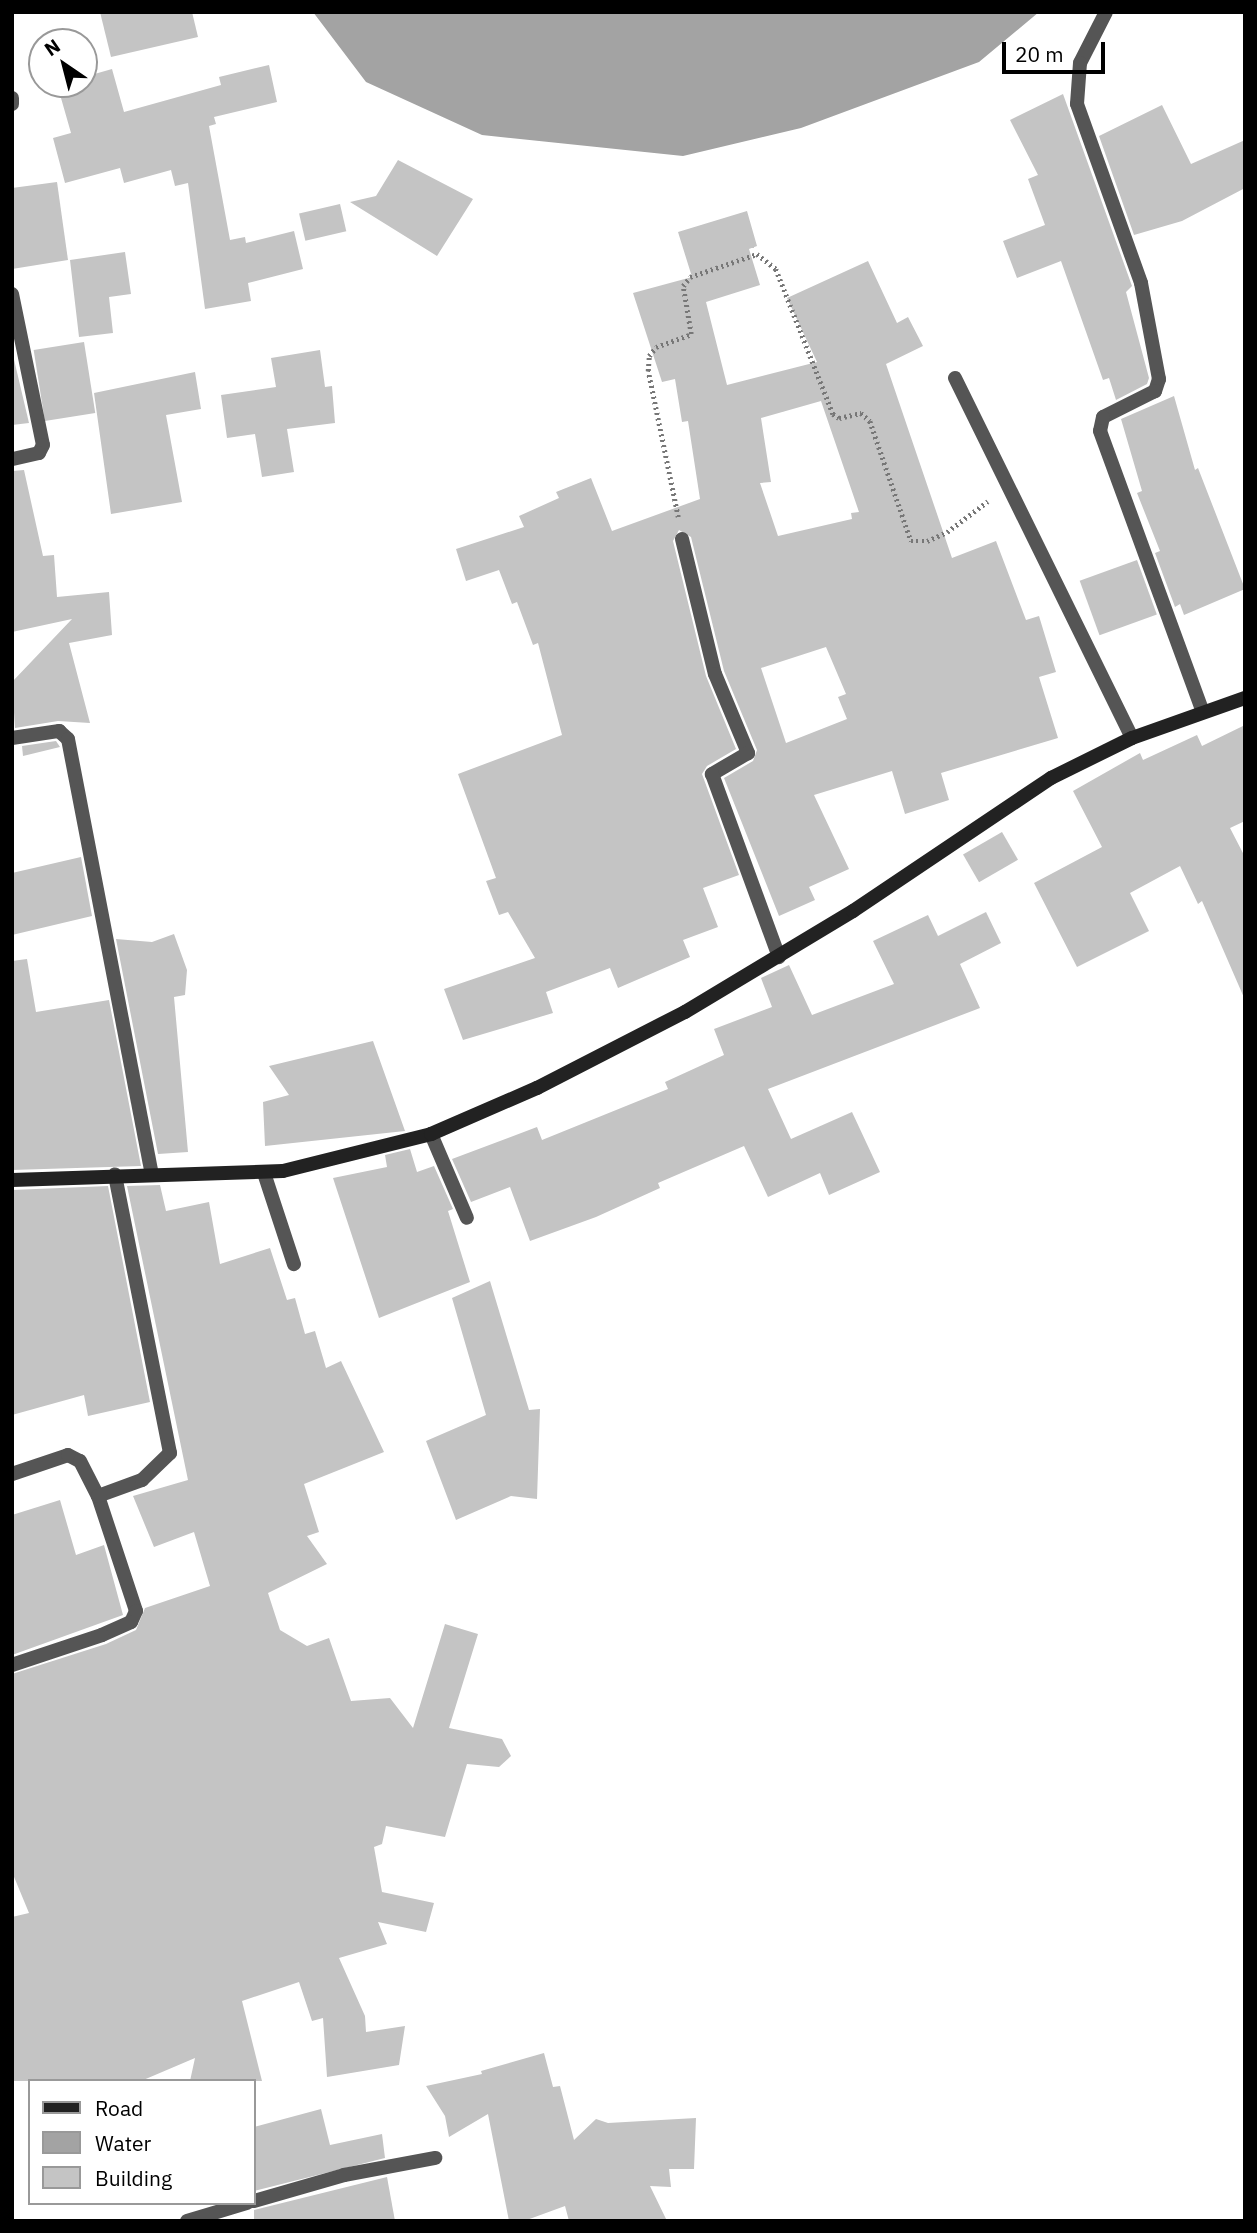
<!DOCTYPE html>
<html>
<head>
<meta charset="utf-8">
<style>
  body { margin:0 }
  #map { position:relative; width:1257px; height:2233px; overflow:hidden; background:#fff; font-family:"IBM Plex Sans",sans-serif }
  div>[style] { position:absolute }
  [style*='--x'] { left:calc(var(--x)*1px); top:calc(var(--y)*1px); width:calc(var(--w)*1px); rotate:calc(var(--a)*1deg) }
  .water>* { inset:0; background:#a3a3a3 }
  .building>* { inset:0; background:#c4c4c4; transform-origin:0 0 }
  .path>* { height:4.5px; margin-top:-2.25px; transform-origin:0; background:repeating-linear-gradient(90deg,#777 0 2px,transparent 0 5.5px) }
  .street>* { height:14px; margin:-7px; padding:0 7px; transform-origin:7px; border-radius:7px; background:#555 }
  .secondary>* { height:14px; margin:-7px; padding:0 7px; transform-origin:7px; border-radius:7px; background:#222 }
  span { translate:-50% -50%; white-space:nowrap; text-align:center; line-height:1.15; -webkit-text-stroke:5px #fff; paint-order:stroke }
  .frame { position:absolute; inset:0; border:14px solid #000; pointer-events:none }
  .legend { position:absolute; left:28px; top:2079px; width:228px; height:126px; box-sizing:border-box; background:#fff; border:2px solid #999; margin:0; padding:9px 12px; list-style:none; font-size:21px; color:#000 }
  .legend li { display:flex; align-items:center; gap:14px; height:35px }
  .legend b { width:35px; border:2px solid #999 }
  .north { position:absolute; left:28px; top:28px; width:70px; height:70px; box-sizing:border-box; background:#fff; border:2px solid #999; border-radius:50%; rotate:325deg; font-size:19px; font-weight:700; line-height:28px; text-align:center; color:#000 }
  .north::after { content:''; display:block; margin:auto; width:24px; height:32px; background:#000; clip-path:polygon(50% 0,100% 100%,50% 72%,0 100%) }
  .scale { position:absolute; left:1002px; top:42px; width:103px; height:32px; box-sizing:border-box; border:4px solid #000; border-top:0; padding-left:9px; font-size:21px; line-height:24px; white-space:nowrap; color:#000; -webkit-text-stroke:5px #fff; paint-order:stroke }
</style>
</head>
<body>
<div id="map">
  <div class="water">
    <i style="clip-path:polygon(313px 12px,558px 14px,1039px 12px,979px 62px,801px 128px,683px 156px,482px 135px,366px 82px)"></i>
  </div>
  <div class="building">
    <i style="clip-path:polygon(100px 12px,192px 12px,198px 37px,111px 57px)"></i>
    <i style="clip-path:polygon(269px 65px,277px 102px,214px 117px,216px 124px,209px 126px,230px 240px,245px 237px,246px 243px,294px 231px,303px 269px,248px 283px,251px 301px,205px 309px,188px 183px,175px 186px,171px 170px,124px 183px,120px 168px,65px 183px,53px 138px,71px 133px,57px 84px,84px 84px,84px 77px,112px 69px,124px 112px,221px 85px,219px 77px)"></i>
    <i style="clip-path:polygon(1063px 94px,1132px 286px,1126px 292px,1149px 378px,1147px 384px,1116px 400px,1109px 378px,1103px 380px,1061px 261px,1017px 278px,1003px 241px,1045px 225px,1028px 179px,1038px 175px,1010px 120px)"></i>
    <i style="clip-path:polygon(1162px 105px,1191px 164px,1245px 140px,1245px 188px,1182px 221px,1134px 235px,1099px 136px)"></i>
    <i style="clip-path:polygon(398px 160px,473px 199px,437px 256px,350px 202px,376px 196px)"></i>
    <i style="clip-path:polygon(57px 182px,68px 260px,12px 269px,12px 188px)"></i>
    <i style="left:340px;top:204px;width:28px;height:42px;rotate:77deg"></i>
    <i style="clip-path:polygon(evenodd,747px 211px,757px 246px,749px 249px,760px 285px,706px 302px,727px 385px,817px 362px,787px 298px,868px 261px,897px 323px,908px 317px,923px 346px,886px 364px,952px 558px,996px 541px,1026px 620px,1039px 616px,1056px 672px,1039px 677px,1058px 738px,941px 773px,949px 800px,905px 814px,892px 771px,814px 795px,849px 869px,809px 887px,815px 900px,779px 916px,724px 778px,753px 761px,757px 750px,724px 671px,691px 537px,679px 530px,673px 541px,706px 676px,736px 749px,707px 766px,702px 774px,739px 875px,703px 888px,718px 927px,683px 940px,690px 957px,618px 988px,610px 968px,546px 992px,553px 1013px,463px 1040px,444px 989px,535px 958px,508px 912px,499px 915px,486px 881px,496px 878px,458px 774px,562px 735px,538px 643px,533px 645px,517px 602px,512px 604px,499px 570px,466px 581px,456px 549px,524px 527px,519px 516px,559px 498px,556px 492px,591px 478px,612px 531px,700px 499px,688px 421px,682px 422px,675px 379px,662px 382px,633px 293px,692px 277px,678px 232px,747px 211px,821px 401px,859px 512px,851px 513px,852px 519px,778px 536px,760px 483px,771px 482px,761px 418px,821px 401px,747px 211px,826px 647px,846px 694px,838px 697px,847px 719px,786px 743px,761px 668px,826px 647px)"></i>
    <i style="clip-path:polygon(125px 252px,131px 294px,109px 297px,113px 333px,79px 337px,70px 260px)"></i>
    <i style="left:84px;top:342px;width:72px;height:51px;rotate:81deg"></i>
    <i style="clip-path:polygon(320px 350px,325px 387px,332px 386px,335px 423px,287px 429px,294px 472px,262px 477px,255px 434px,227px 438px,221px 395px,276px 387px,271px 358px)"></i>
    <i style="clip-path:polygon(12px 351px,29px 423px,12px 425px)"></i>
    <i style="clip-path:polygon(195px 372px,201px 409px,166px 415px,182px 502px,111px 514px,94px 393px)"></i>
    <i style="clip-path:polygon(1174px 396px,1195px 470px,1198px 468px,1245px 589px,1184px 615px,1180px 604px,1175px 607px,1155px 553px,1160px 551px,1137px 493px,1142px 491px,1121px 419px)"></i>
    <i style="clip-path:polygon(24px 470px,43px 556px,54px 555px,57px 597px,109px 592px,112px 635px,69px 643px,90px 723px,58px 721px,15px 728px,12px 682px,72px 619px,12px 632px,12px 471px)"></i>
    <i style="left:1137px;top:560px;width:58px;height:61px;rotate:70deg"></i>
    <i style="clip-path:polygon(1245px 725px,1245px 821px,1230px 828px,1245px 857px,1245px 1000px,1202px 901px,1198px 904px,1180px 866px,1130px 893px,1149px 931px,1077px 967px,1034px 883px,1102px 847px,1073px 791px,1140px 753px,1143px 760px,1197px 735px,1202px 746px)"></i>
    <i style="clip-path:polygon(56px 741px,60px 747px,23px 756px,22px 746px)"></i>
    <i style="left:1002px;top:832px;width:32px;height:45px;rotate:60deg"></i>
    <i style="clip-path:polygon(81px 857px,92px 916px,12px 935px,12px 873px)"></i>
    <i style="clip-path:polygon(986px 912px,1001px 943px,960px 964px,980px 1008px,768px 1089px,791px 1139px,852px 1112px,880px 1172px,829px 1195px,820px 1173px,768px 1197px,744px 1146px,658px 1183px,660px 1188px,596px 1217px,530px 1241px,510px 1187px,471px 1202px,452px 1159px,537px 1127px,542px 1140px,668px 1089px,665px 1082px,724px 1055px,714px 1029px,772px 1007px,761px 978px,789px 965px,812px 1015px,894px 984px,873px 941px,928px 915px,938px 936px)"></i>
    <i style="clip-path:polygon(174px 934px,187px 970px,185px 995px,174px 997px,188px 1152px,158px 1154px,116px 939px,152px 942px)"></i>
    <i style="clip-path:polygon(27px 959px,36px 1012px,109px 1000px,141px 1166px,12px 1170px,12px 961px)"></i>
    <i style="clip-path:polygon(373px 1041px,405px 1131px,265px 1146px,263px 1102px,289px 1095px,269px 1066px)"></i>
    <i style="clip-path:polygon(410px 1149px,417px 1172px,434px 1166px,453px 1209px,448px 1211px,470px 1282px,379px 1318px,333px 1178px,387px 1167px,385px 1155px)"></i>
    <i style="clip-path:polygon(160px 1185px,166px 1211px,209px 1202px,220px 1264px,270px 1248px,287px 1300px,295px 1298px,305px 1334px,315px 1331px,326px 1368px,341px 1361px,384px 1452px,304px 1484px,319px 1532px,307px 1536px,327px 1564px,268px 1593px,280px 1630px,307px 1646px,329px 1638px,351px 1701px,390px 1698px,413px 1728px,445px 1624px,478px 1634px,449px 1728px,502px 1739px,511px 1756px,499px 1767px,467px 1764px,445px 1837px,386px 1826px,382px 1844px,374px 1847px,382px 1892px,434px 1903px,426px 1932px,378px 1922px,387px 1944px,339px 1958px,365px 2016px,366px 2032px,405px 2026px,399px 2065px,327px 2077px,323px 2018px,312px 2021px,299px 1982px,242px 2001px,262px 2081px,190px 2081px,195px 2058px,141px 2081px,12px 2081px,12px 1917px,29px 1913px,12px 1872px,12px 1674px,106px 1644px,136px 1630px,145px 1608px,210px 1586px,194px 1532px,154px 1547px,133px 1496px,188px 1480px,127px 1186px)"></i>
    <i style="clip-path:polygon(108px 1186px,150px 1402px,88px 1416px,84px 1395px,12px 1415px,12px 1190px)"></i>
    <i style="clip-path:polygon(490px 1281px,529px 1410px,540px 1409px,537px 1499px,511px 1496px,456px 1520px,426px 1441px,486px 1415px,452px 1298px)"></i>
    <i style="clip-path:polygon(60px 1500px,76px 1555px,104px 1545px,123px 1615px,12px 1655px,12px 1515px)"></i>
    <i style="clip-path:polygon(544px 2053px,553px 2087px,560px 2086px,574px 2140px,596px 2119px,608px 2123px,696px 2118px,694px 2169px,669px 2169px,671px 2187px,650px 2186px,667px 2221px,569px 2221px,565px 2206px,524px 2221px,509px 2221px,488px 2114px,449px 2137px,445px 2116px,426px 2086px,482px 2074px,481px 2071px)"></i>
    <i style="clip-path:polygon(321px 2109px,330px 2145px,382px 2134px,385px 2158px,254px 2191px,254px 2127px)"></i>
    <i style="clip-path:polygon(387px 2177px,395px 2221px,254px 2221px,254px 2210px)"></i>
  </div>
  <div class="path">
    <i style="--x:678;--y:517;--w:149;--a:-101.6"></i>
    <i style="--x:648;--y:371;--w:15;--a:-86"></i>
    <i style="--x:649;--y:356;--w:11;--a:-52"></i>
    <i style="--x:656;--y:347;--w:37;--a:-20"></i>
    <i style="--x:691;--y:334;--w:49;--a:-99.5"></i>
    <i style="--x:683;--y:286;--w:11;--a:-52"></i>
    <i style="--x:690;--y:277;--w:71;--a:-18.9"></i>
    <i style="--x:757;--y:254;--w:24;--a:38"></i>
    <i style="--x:776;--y:269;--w:156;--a:68.5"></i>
    <i style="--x:833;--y:414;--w:7;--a:34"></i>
    <i style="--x:839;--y:418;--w:23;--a:-13"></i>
    <i style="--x:861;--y:413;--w:12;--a:42"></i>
    <i style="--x:870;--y:421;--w:127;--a:71.1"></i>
    <i style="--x:911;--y:541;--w:16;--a:0"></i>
    <i style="--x:927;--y:541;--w:22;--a:-24"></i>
    <i style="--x:947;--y:532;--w:51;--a:-37.1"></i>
  </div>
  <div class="street">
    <i style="--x:1106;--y:12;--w:57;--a:117"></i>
    <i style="--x:1080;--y:63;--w:41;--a:94.2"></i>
    <i style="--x:1077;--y:104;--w:190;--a:70.3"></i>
    <i style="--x:1141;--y:283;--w:98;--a:79.4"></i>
    <i style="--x:1159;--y:379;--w:13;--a:108"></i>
    <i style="--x:1155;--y:391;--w:58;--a:153.4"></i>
    <i style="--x:1103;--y:417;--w:14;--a:102"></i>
    <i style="--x:1100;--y:431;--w:297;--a:69.9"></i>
    <i style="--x:12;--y:98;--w:6;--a:90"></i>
    <i style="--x:12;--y:294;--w:154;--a:78.4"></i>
    <i style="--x:43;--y:445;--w:9;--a:117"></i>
    <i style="--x:39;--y:453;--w:28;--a:167"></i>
    <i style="--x:955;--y:378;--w:401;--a:63.8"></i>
    <i style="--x:682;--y:539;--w:139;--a:76.3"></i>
    <i style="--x:715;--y:674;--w:86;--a:67.3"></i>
    <i style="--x:748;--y:753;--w:42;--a:149.7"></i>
    <i style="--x:712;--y:774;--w:195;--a:69.9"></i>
    <i style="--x:12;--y:738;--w:48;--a:-8.5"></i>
    <i style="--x:59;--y:731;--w:12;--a:42"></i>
    <i style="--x:68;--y:739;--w:443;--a:79.1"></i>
    <i style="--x:431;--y:1134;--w:91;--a:66.8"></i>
    <i style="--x:264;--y:1173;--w:96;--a:71.8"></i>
    <i style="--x:12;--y:1474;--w:59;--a:-18.7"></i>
    <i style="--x:68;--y:1455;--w:13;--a:27"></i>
    <i style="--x:80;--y:1461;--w:39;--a:63"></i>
    <i style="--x:98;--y:1496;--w:121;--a:71.7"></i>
    <i style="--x:136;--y:1611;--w:12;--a:114"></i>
    <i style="--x:131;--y:1622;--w:32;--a:156"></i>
    <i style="--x:102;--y:1635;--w:95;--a:161.6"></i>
    <i style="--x:98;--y:1496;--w:47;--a:-20"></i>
    <i style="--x:142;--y:1480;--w:39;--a:-44"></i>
    <i style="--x:170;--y:1453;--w:284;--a:-101.2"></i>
    <i style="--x:254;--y:2201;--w:94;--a:-16.1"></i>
    <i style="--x:344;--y:2175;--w:93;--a:-10.6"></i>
    <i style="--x:187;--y:2221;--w:63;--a:-16.7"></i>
  </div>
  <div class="secondary">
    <i style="--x:12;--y:1180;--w:271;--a:-1.9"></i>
    <i style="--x:283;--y:1171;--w:153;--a:-14"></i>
    <i style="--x:431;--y:1134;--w:116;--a:-23.5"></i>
    <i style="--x:537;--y:1088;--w:166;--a:-27.2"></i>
    <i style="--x:685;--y:1012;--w:196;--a:-31"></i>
    <i style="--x:853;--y:911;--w:239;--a:-33.9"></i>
    <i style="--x:1051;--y:778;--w:90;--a:-26.3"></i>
    <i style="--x:1132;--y:738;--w:120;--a:-19.5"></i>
  </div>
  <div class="frame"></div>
  <ul class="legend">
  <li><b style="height:9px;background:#222"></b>Road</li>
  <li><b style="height:19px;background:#a3a3a3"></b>Water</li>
  <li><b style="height:19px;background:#c4c4c4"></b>Building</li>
  </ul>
  <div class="north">N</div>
  <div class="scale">20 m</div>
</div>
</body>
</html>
